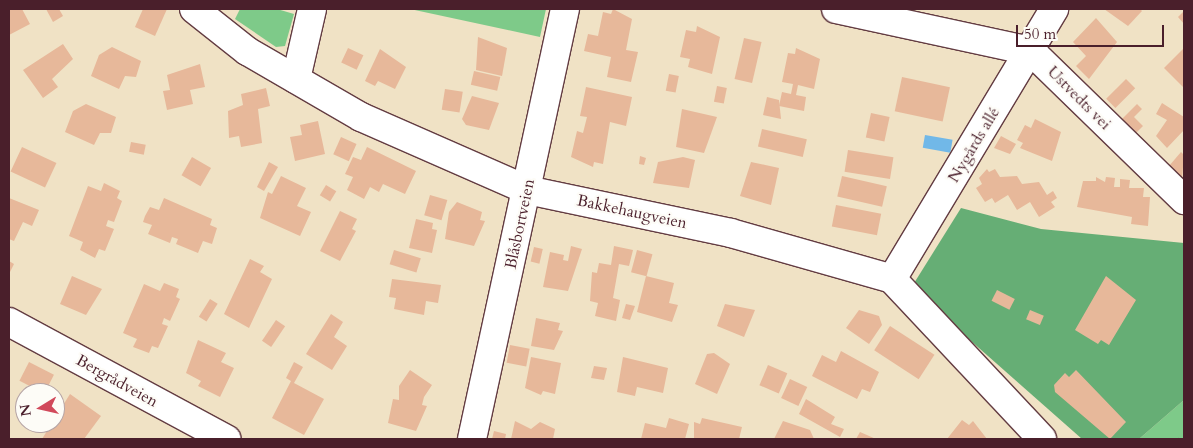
<!DOCTYPE html>
<html>
<head>
<meta charset="utf-8">
<style>
  body { margin:0 }
  #map { position:relative; width:1193px; height:448px; overflow:hidden; background:#f0e2c5; font-family:Cardo,serif }
  div>[style] { position:absolute }
  [style*='--x'] { left:calc(var(--x)*1px); top:calc(var(--y)*1px); width:calc(var(--w)*1px); rotate:calc(var(--a)*1deg) }
  .green>* { inset:0; background:#7eca89 }
  .forest>* { inset:0; background:#66ae75 }
  .water>* { inset:0; background:#71b8e8; transform-origin:0 0 }
  .building>* { inset:0; background:#e7b89a; transform-origin:0 0 }
  .path>* { height:3px; margin-top:-1.5px; transform-origin:0; background:repeating-linear-gradient(90deg,#633c42 0 1px,transparent 0 5px) }
  .roads { filter:drop-shadow(1px 0 #633c42) drop-shadow(-1px 0 #633c42) drop-shadow(0 1px #633c42) drop-shadow(0 -1px #633c42) }
  .minor>* { height:28px; margin:-14px; padding:0 14px; transform-origin:14px; border-radius:14px; background:#fff }
  span { translate:-50% -50%; white-space:nowrap; text-align:center; line-height:1.15; -webkit-text-stroke:4.5px #fdfcf7; paint-order:stroke }
  .street-label { font-size:16px; color:#4a1f2b }
  .frame { position:absolute; inset:0; border:10px solid #4a1f2b; pointer-events:none }
  .north { position:absolute; left:15px; top:383px; width:50px; height:50px; box-sizing:border-box; background:#fdfcf7; border:1px solid #b5a4a5; border-radius:50%; rotate:261deg; font-size:14px; font-weight:700; line-height:20px; text-align:center; color:#4a1f2b }
  .north::after { content:''; display:block; margin:auto; width:18px; height:22px; background:#d1495b; clip-path:polygon(50% 0,100% 100%,50% 72%,0 100%) }
  .scale { position:absolute; left:1016px; top:25px; width:148px; height:22px; box-sizing:border-box; border:2px solid #4a1f2b; border-top:0; padding-left:6px; font-size:15px; line-height:18px; white-space:nowrap; color:#4a1f2b; -webkit-text-stroke:4px #fdfcf7; paint-order:stroke }
</style>
</head>
<body>
<div id="map">
  <div class="green">
    <i style="clip-path:polygon(240px 9px,277px 9px,294px 14px,285px 46px,276px 47px,235px 19px)"></i>
    <i style="clip-path:polygon(410px 9px,546px 9px,540px 37px)"></i>
    <i style="clip-path:polygon(1184px 400px,1184px 439px,1139px 439px)"></i>
  </div>
  <div class="forest">
    <i style="clip-path:polygon(961px 208px,1041px 229px,1184px 243px,1184px 400px,1139px 439px,1082px 439px,911px 288px)"></i>
  </div>
  <div class="water">
    <i style="left:925px;top:135px;width:28px;height:13px;rotate:10deg"></i>
  </div>
  <div class="building">
    <i style="clip-path:polygon(9px 9px,22px 9px,30px 24px,9px 35px)"></i>
    <i style="clip-path:polygon(46px 9px,59px 9px,63px 16px,53px 22px)"></i>
    <i style="clip-path:polygon(143px 9px,167px 9px,155px 36px,135px 27px)"></i>
    <i style="clip-path:polygon(613px 9px,632px 19px,626px 50px,638px 52px,631px 82px,607px 77px,611px 57px,584px 51px,588px 34px,598px 36px,603px 12px,611px 14px)"></i>
    <i style="clip-path:polygon(1104px 9px,1140px 9px,1142px 11px,1128px 26px)"></i>
    <i style="clip-path:polygon(1184px 11px,1184px 24px,1178px 17px)"></i>
    <i style="clip-path:polygon(1096px 18px,1117px 42px,1089px 79px,1076px 66px,1086px 56px,1073px 42px)"></i>
    <i style="clip-path:polygon(697px 26px,720px 37px,712px 74px,688px 67px,690px 59px,680px 57px,686px 30px,696px 32px)"></i>
    <i style="clip-path:polygon(478px 37px,507px 48px,502px 76px,476px 70px)"></i>
    <i style="left:744px;top:38px;width:18px;height:42px;rotate:13deg"></i>
    <i style="clip-path:polygon(63px 44px,73px 59px,52px 79px,58px 87px,43px 98px,23px 70px)"></i>
    <i style="clip-path:polygon(112px 47px,141px 61px,136px 77px,125px 76px,119px 89px,91px 76px,99px 55px)"></i>
    <i style="left:348px;top:48px;width:17px;height:16px;rotate:25deg"></i>
    <i style="clip-path:polygon(796px 48px,820px 59px,814px 89px,798px 85px,796px 95px,806px 97px,804px 111px,779px 106px,782px 92px,791px 94px,793px 84px,782px 82px,788px 53px,795px 54px)"></i>
    <i style="clip-path:polygon(1184px 48px,1184px 88px,1164px 68px)"></i>
    <i style="clip-path:polygon(380px 49px,406px 67px,395px 89px,378px 81px,375px 86px,365px 81px)"></i>
    <i style="clip-path:polygon(200px 64px,205px 87px,190px 90px,193px 104px,167px 110px,163px 91px,170px 90px,167px 75px)"></i>
    <i style="left:474px;top:71px;width:27px;height:14px;rotate:13deg"></i>
    <i style="left:669px;top:74px;width:10px;height:17px;rotate:11deg"></i>
    <i style="left:902px;top:77px;width:49px;height:35px;rotate:12deg"></i>
    <i style="left:1126px;top:79px;width:13px;height:28px;rotate:45deg"></i>
    <i style="left:717px;top:86px;width:10px;height:16px;rotate:11deg"></i>
    <i style="clip-path:polygon(586px 87px,632px 97px,626px 126px,610px 122px,603px 164px,594px 162px,593px 167px,571px 157px,577px 131px,583px 133px,587px 117px,580px 116px)"></i>
    <i style="clip-path:polygon(266px 88px,270px 106px,258px 109px,262px 143px,241px 147px,239px 136px,229px 138px,228px 111px,243px 105px,241px 94px)"></i>
    <i style="left:445px;top:89px;width:18px;height:21px;rotate:9deg"></i>
    <i style="clip-path:polygon(472px 96px,499px 103px,489px 130px,466px 125px,462px 119px)"></i>
    <i style="clip-path:polygon(767px 97px,779px 100px,781px 119px,763px 115px)"></i>
    <i style="clip-path:polygon(1162px 103px,1184px 117px,1184px 130px,1167px 148px,1156px 136px,1167px 120px,1156px 114px)"></i>
    <i style="clip-path:polygon(86px 104px,116px 117px,111px 133px,100px 133px,94px 145px,65px 132px,73px 111px)"></i>
    <i style="clip-path:polygon(1137px 104px,1142px 109px,1134px 117px,1143px 126px,1135px 134px,1121px 120px)"></i>
    <i style="clip-path:polygon(682px 109px,717px 117px,704px 153px,676px 147px)"></i>
    <i style="left:871px;top:113px;width:19px;height:25px;rotate:12deg"></i>
    <i style="clip-path:polygon(1035px 119px,1061px 132px,1052px 161px,1020px 148px,1023px 143px,1017px 140px,1025px 125px,1031px 128px)"></i>
    <i style="clip-path:polygon(318px 121px,325px 154px,295px 161px,290px 137px,302px 135px,300px 125px)"></i>
    <i style="left:762px;top:129px;width:46px;height:18px;rotate:13deg"></i>
    <i style="clip-path:polygon(1001px 136px,1016px 144px,1010px 154px,994px 148px)"></i>
    <i style="left:341px;top:137px;width:17px;height:19px;rotate:24deg"></i>
    <i style="left:131px;top:142px;width:15px;height:10px;rotate:11deg"></i>
    <i style="left:22px;top:147px;width:38px;height:27px;rotate:25deg"></i>
    <i style="clip-path:polygon(367px 147px,416px 171px,405px 194px,383px 184px,379px 192px,370px 187px,364px 199px,347px 190px,353px 177px,345px 174px,353px 157px,361px 160px)"></i>
    <i style="left:848px;top:150px;width:46px;height:22px;rotate:9deg"></i>
    <i style="clip-path:polygon(1181px 152px,1184px 155px,1182px 179px,1169px 166px)"></i>
    <i style="clip-path:polygon(640px 156px,646px 158px,644px 165px,639px 164px)"></i>
    <i style="left:192px;top:157px;width:22px;height:21px;rotate:30deg"></i>
    <i style="clip-path:polygon(683px 157px,695px 160px,689px 188px,653px 183px,658px 162px)"></i>
    <i style="clip-path:polygon(269px 162px,278px 167px,264px 191px,257px 187px)"></i>
    <i style="clip-path:polygon(751px 162px,779px 168px,771px 205px,740px 196px)"></i>
    <i style="clip-path:polygon(987px 169px,989px 172px,995px 169px,1000px 177px,1017px 176px,1022px 184px,1039px 182px,1047px 195px,1053px 191px,1057px 198px,1051px 202px,1055px 207px,1039px 217px,1030px 202px,1017px 210px,1008px 195px,995px 203px,992px 198px,985px 202px,976px 188px,982px 184px,979px 178px)"></i>
    <i style="clip-path:polygon(281px 176px,306px 188px,297px 206px,311px 212px,300px 236px,260px 218px,268px 192px,272px 194px)"></i>
    <i style="left:842px;top:176px;width:46px;height:21px;rotate:13deg"></i>
    <i style="clip-path:polygon(1096px 177px,1105px 182px,1106px 177px,1115px 178px,1114px 187px,1120px 187px,1120px 179px,1130px 180px,1129px 188px,1144px 188px,1143px 197px,1150px 197px,1148px 226px,1131px 224px,1132px 217px,1077px 207px,1083px 181px,1096px 181px)"></i>
    <i style="clip-path:polygon(104px 183px,120px 191px,117px 198px,122px 201px,114px 222px,108px 220px,106px 226px,114px 229px,105px 251px,99px 249px,95px 258px,80px 250px,83px 242px,69px 236px,88px 186px,101px 191px)"></i>
    <i style="left:326px;top:185px;width:12px;height:12px;rotate:31deg"></i>
    <i style="left:430px;top:195px;width:18px;height:21px;rotate:16deg"></i>
    <i style="clip-path:polygon(9px 198px,39px 210px,32px 226px,23px 222px,14px 241px,9px 239px)"></i>
    <i style="clip-path:polygon(164px 198px,212px 219px,210px 225px,217px 228px,212px 244px,203px 241px,198px 253px,176px 244px,178px 239px,172px 237px,170px 243px,148px 234px,152px 225px,143px 222px,145px 216px,150px 207px,159px 210px)"></i>
    <i style="clip-path:polygon(457px 202px,482px 212px,480px 220px,485px 221px,474px 246px,445px 239px,449px 212px)"></i>
    <i style="left:836px;top:205px;width:46px;height:22px;rotate:11deg"></i>
    <i style="clip-path:polygon(340px 211px,357px 219px,352px 229px,356px 231px,340px 261px,320px 251px)"></i>
    <i style="clip-path:polygon(416px 219px,433px 223px,432px 229px,437px 230px,432px 253px,409px 248px)"></i>
    <i style="clip-path:polygon(571px 246px,582px 249px,568px 291px,543px 287px,550px 252px,564px 255px,563px 260px,568px 261px)"></i>
    <i style="clip-path:polygon(614px 246px,633px 250px,629px 266px,619px 264px,613px 298px,620px 300px,616px 321px,595px 316px,598px 303px,590px 301px,592px 272px,597px 273px,599px 263px,611px 265px)"></i>
    <i style="left:534px;top:247px;width:9px;height:15px;rotate:13deg"></i>
    <i style="left:394px;top:250px;width:28px;height:15px;rotate:17deg"></i>
    <i style="left:637px;top:250px;width:16px;height:23px;rotate:15deg"></i>
    <i style="clip-path:polygon(250px 259px,264px 266px,260px 272px,272px 279px,249px 328px,224px 314px)"></i>
    <i style="clip-path:polygon(9px 261px,14px 264px,9px 274px)"></i>
    <i style="clip-path:polygon(72px 276px,102px 289px,86px 315px,60px 304px)"></i>
    <i style="clip-path:polygon(646px 276px,674px 283px,669px 303px,678px 305px,672px 322px,637px 312px)"></i>
    <i style="clip-path:polygon(1106px 276px,1136px 300px,1109px 345px,1101px 340px,1098px 344px,1075px 330px)"></i>
    <i style="clip-path:polygon(392px 279px,441px 285px,438px 303px,426px 301px,424px 315px,394px 309px,396px 298px,389px 297px)"></i>
    <i style="clip-path:polygon(164px 283px,179px 289px,176px 297px,180px 299px,170px 321px,164px 318px,162px 324px,168px 326px,158px 348px,152px 346px,149px 353px,133px 347px,137px 339px,123px 333px,144px 284px,160px 291px)"></i>
    <i style="left:997px;top:290px;width:20px;height:12px;rotate:27deg"></i>
    <i style="left:210px;top:299px;width:9px;height:21px;rotate:32deg"></i>
    <i style="clip-path:polygon(626px 304px,635px 306px,630px 320px,622px 318px)"></i>
    <i style="clip-path:polygon(725px 304px,755px 310px,744px 337px,717px 326px)"></i>
    <i style="clip-path:polygon(859px 310px,879px 316px,882px 325px,869px 344px,846px 328px)"></i>
    <i style="left:1030px;top:310px;width:15px;height:10px;rotate:23deg"></i>
    <i style="clip-path:polygon(331px 314px,343px 322px,334px 337px,347px 346px,332px 370px,306px 354px)"></i>
    <i style="clip-path:polygon(536px 318px,560px 323px,558px 330px,563px 331px,554px 350px,531px 346px)"></i>
    <i style="left:276px;top:320px;width:11px;height:25px;rotate:34deg"></i>
    <i style="left:890px;top:326px;width:53px;height:29px;rotate:33deg"></i>
    <i style="clip-path:polygon(198px 340px,226px 353px,221px 362px,234px 368px,220px 397px,198px 386px,201px 381px,186px 373px)"></i>
    <i style="left:510px;top:345px;width:20px;height:18px;rotate:11deg"></i>
    <i style="clip-path:polygon(841px 351px,879px 372px,870px 392px,862px 389px,857px 399px,812px 376px,822px 355px,836px 362px)"></i>
    <i style="clip-path:polygon(714px 353px,730px 364px,717px 394px,695px 384px,707px 354px)"></i>
    <i style="clip-path:polygon(531px 357px,561px 363px,555px 394px,543px 391px,541px 395px,525px 388px)"></i>
    <i style="clip-path:polygon(623px 357px,668px 368px,663px 393px,637px 387px,635px 396px,617px 392px)"></i>
    <i style="left:29px;top:362px;width:28px;height:21px;rotate:27deg"></i>
    <i style="clip-path:polygon(294px 362px,303px 367px,294px 383px,324px 399px,304px 435px,272px 418px,291px 381px,286px 378px)"></i>
    <i style="left:768px;top:365px;width:21px;height:22px;rotate:23deg"></i>
    <i style="clip-path:polygon(594px 366px,607px 368px,604px 380px,591px 378px)"></i>
    <i style="clip-path:polygon(410px 370px,432px 385px,424px 397px,422px 405px,427px 406px,416px 431px,388px 423px,393px 399px,399px 400px,399px 386px)"></i>
    <i style="clip-path:polygon(1076px 370px,1126px 422px,1110px 439px,1055px 392px,1054px 385px,1065px 373px,1069px 377px)"></i>
    <i style="left:790px;top:379px;width:19px;height:21px;rotate:25deg"></i>
    <i style="clip-path:polygon(70px 394px,101px 416px,84px 439px,42px 439px)"></i>
    <i style="clip-path:polygon(806px 399px,835px 417px,831px 424px,844px 429px,840px 437px,799px 414px)"></i>
    <i style="clip-path:polygon(669px 418px,689px 424px,685px 439px,641px 439px,645px 423px,666px 428px)"></i>
    <i style="clip-path:polygon(702px 418px,742px 427px,739px 439px,694px 439px,694px 422px,700px 424px)"></i>
    <i style="clip-path:polygon(962px 420px,969px 425px,973px 421px,987px 439px,947px 439px)"></i>
    <i style="clip-path:polygon(515px 421px,531px 429px,540px 422px,555px 429px,553px 439px,511px 439px)"></i>
    <i style="clip-path:polygon(783px 421px,810px 430px,814px 439px,774px 439px)"></i>
    <i style="clip-path:polygon(494px 431px,506px 434px,505px 439px,492px 439px)"></i>
    <i style="clip-path:polygon(860px 432px,876px 439px,856px 439px)"></i>
  </div>
  <div class="path">
    <i style="--x:1179;--y:439;--w:5;--a:-22"></i>
  </div>
  <div class="roads">
    <div class="minor">
      <i style="--x:194;--y:9;--w:68;--a:38.4"></i>
      <i style="--x:247;--y:51;--w:132;--a:30.1"></i>
      <i style="--x:361;--y:117;--w:181;--a:23.7"></i>
      <i style="--x:527;--y:190;--w:208;--a:11.9"></i>
      <i style="--x:731;--y:233;--w:167;--a:15.9"></i>
      <i style="--x:892;--y:279;--w:219;--a:46.8"></i>
      <i style="--x:836;--y:9;--w:199;--a:12.2"></i>
      <i style="--x:1031;--y:51;--w:214;--a:44.2"></i>
      <i style="--x:296;--y:79;--w:72;--a:-77.1"></i>
      <i style="--x:892;--y:279;--w:315;--a:-59"></i>
      <i style="--x:9;--y:322;--w:247;--a:28.3"></i>
      <i style="--x:472;--y:439;--w:440;--a:-77.8"></i>
    </div>
  </div>
  <div class="street-label">
    <span style="left:1079px;top:98px;rotate:45deg">Ustvedts vei</span>
    <span style="left:974px;top:145px;rotate:-59deg">Nygårds allé</span>
    <span style="left:632px;top:212px;rotate:12deg">Bakkehaugveien</span>
    <span style="left:520px;top:224px;rotate:-78deg">Blåsbortveien</span>
    <span style="left:117px;top:381px;rotate:29deg">Bergrådveien</span>
  </div>
  <div class="frame"></div>
  <div class="north">N</div>
  <div class="scale">50 m</div>
</div>
</body>
</html>
